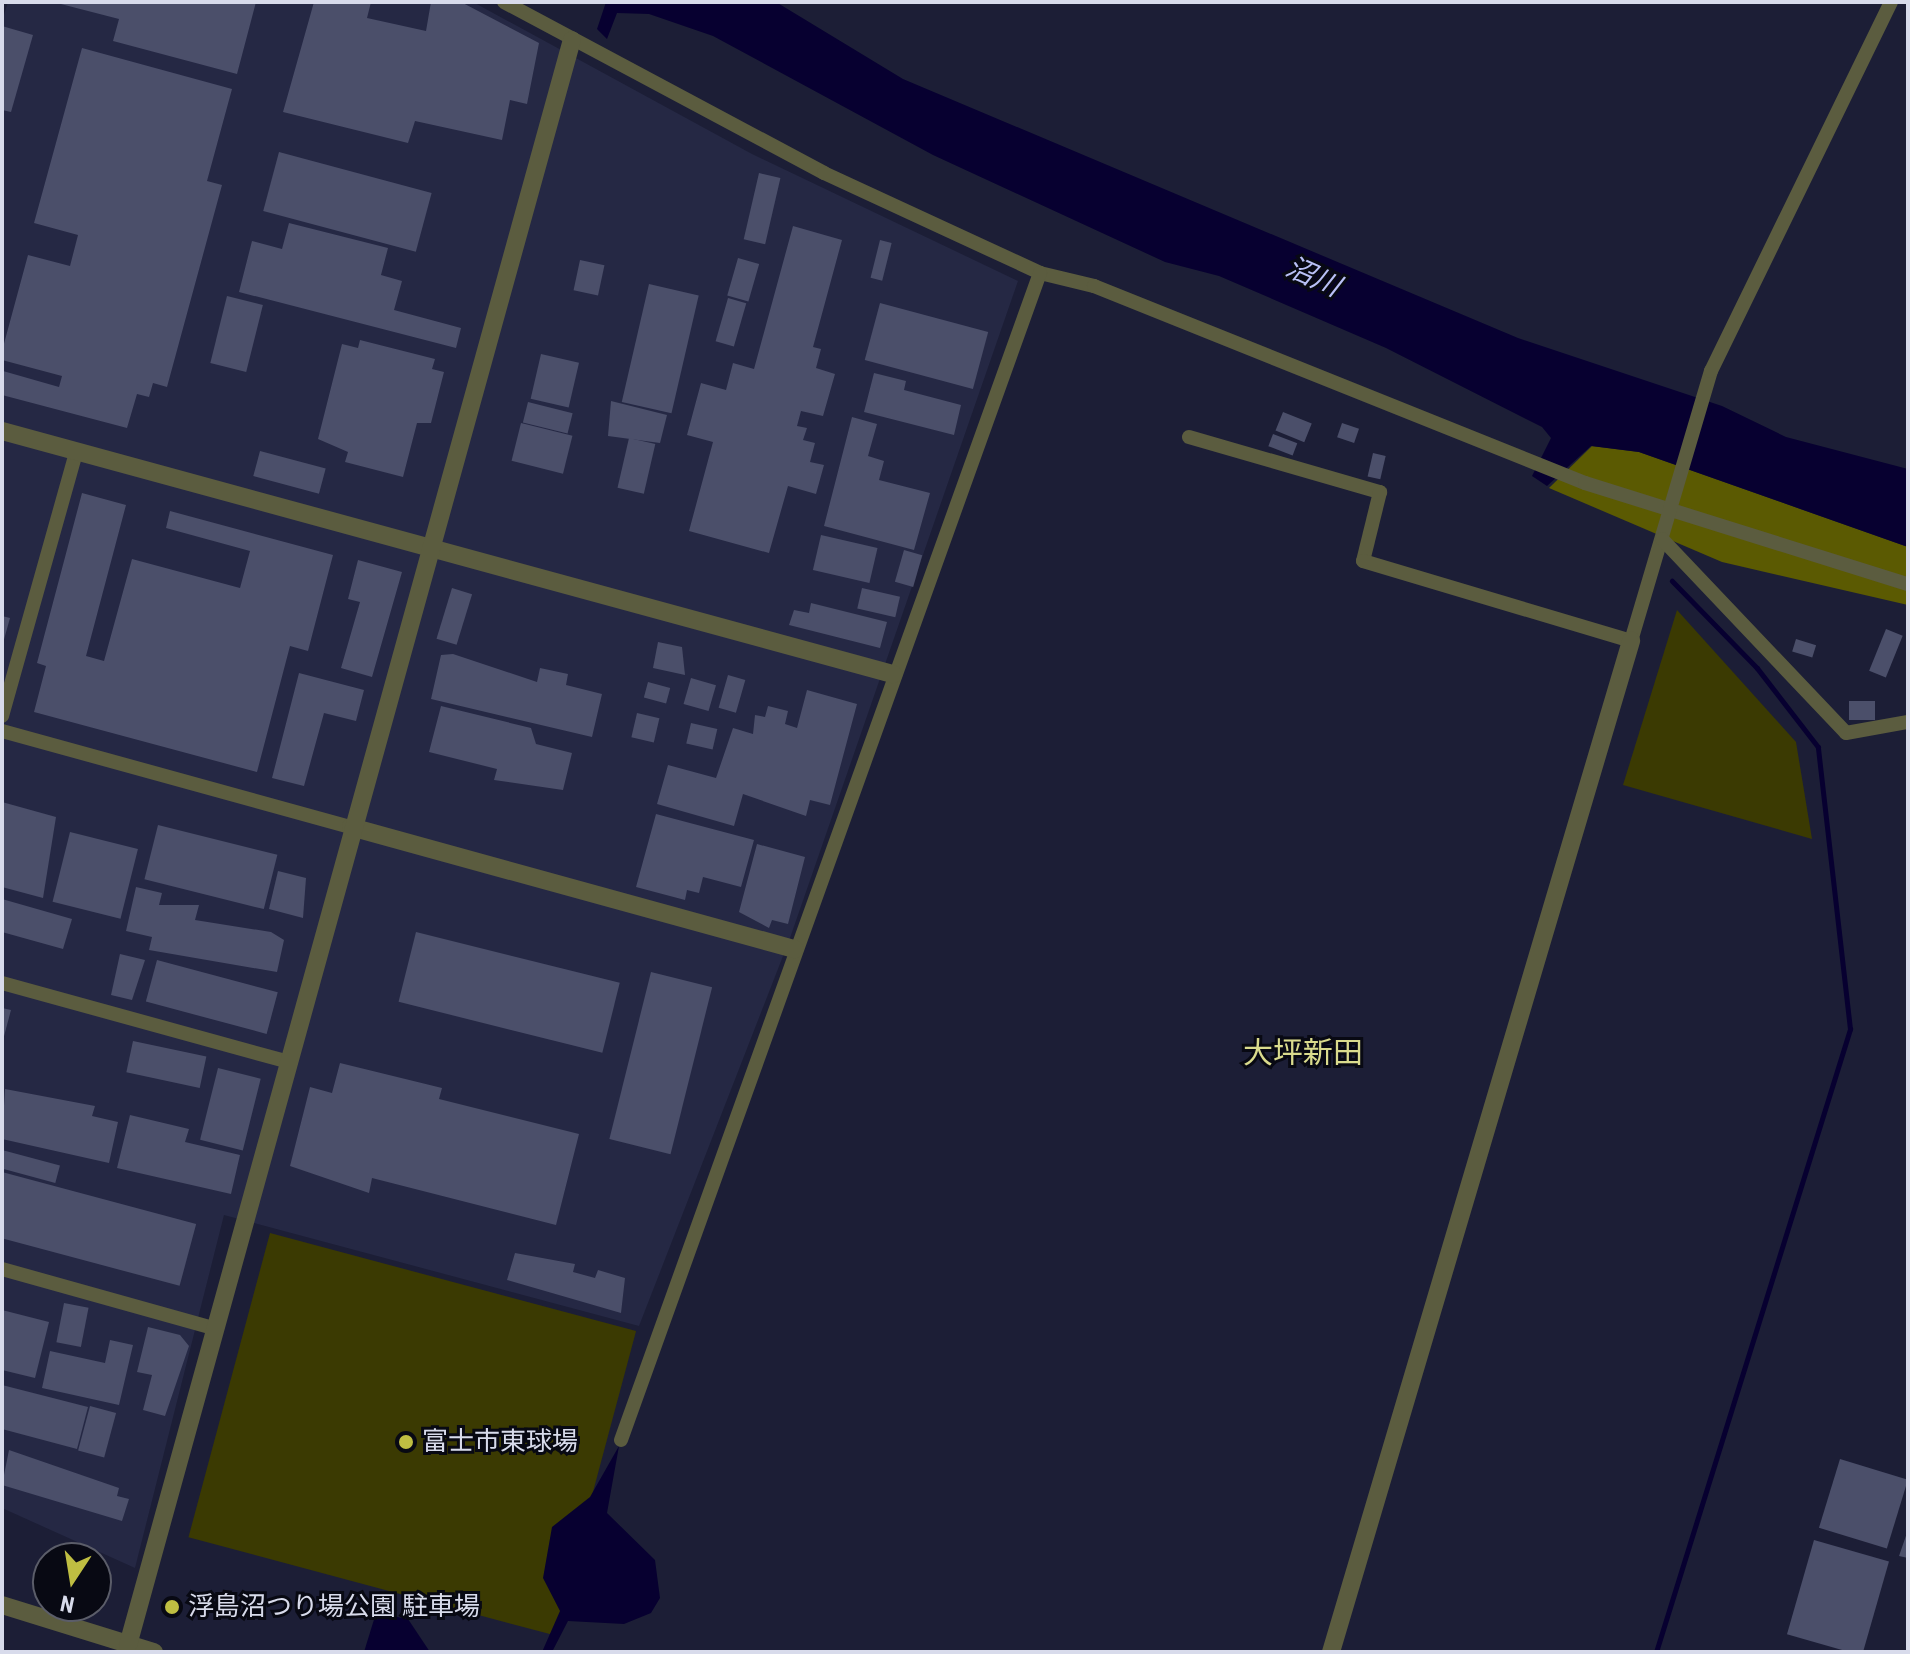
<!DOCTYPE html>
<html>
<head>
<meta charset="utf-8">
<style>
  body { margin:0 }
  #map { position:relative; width:1910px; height:1654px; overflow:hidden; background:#1c1e36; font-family:"Roboto Condensed","Noto Sans JP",sans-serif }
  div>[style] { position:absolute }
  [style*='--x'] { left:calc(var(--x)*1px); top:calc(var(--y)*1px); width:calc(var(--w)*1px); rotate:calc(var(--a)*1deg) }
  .built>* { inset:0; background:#252844 }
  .green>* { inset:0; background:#3b3a02; transform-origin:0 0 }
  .forest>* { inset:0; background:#5b5a02 }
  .water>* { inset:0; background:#070030 }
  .stream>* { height:5px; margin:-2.5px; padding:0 2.5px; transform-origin:2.5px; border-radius:2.5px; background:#070030 }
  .building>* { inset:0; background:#4b4f6a; transform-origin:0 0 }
  .minor>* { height:14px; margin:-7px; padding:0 7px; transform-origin:7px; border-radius:7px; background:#5b5c3f }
  .tertiary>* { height:18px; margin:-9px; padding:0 9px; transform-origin:9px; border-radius:9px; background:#5b5c3f }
  .dots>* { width:22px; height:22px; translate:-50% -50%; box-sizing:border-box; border:4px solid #080913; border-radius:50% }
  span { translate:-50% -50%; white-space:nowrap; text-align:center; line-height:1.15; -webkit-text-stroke:6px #080913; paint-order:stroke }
  .poi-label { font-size:26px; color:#d8dbeb }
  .left { translate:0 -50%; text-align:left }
  .water-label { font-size:28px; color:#b9c0f6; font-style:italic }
  .quarter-label { font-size:30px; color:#dadb8d }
  .frame { position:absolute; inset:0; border:4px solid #d8dbeb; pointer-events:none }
  .north { position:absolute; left:32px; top:1542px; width:80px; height:80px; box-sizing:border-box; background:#080913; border:2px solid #5b5d69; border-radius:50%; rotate:192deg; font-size:22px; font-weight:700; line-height:32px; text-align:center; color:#d8dbeb }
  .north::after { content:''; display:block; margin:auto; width:28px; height:36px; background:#bfbe42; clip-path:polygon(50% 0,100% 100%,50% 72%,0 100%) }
</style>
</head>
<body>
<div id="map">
  <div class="built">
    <i style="clip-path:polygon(8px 2px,473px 2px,752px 154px,1018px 281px,790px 938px,639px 1326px,224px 1215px,135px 1568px,2px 1508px,2px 21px)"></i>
  </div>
  <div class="green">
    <i style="clip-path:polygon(1677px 610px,1796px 742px,1812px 839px,1623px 785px)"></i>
    <i style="left:270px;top:1233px;width:379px;height:315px;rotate:15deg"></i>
  </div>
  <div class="forest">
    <i style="clip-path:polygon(1592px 446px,1639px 452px,1908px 547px,1908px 605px,1722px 562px,1549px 488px)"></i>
  </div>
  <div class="water">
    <i style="clip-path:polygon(606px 2px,776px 2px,903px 79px,1518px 338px,1722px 406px,1786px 437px,1908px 469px,1908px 547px,1639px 452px,1591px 446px,1547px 486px,1532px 476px,1551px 438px,1542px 427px,1386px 348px,1219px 276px,1165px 262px,933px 155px,713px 36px,649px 14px,617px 13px,607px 39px,597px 29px)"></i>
    <i style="clip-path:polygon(619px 1446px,607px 1513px,655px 1560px,660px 1598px,651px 1613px,624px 1624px,568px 1621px,552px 1652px,542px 1652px,560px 1611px,543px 1578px,552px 1527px,590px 1497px)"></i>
    <i style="clip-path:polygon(376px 1613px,408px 1619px,430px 1652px,364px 1652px)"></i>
  </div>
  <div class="stream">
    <i style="--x:1656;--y:1652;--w:653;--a:-72.7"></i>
    <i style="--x:1850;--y:1029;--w:284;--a:-96.5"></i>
    <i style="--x:1818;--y:747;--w:100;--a:-127.7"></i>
    <i style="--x:1757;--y:668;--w:122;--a:-134.3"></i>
  </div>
  <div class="building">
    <i style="clip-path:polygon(256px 2px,237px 74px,113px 41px,119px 19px,57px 3px)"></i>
    <i style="clip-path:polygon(314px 2px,371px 2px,367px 18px,426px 31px,431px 2px,461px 2px,539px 43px,527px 104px,510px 100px,502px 140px,415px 121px,408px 143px,283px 112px)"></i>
    <i style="clip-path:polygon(2px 26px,33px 35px,11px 112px,2px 110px)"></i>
    <i style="clip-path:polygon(82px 48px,232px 89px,207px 181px,222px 185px,167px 387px,153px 383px,149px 397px,137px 394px,127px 428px,2px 395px,3px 371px,59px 387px,62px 376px,2px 360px,2px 351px,28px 255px,70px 266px,78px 235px,34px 223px)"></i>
    <i style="left:279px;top:152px;width:158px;height:61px;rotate:15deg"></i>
    <i style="left:759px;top:173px;width:22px;height:68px;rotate:13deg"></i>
    <i style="clip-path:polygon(289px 223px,388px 248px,381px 275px,402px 281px,394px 310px,461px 328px,456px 348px,239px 292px,252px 241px,282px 249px)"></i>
    <i style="clip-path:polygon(793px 226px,842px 240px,813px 347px,821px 349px,816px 368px,835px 374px,823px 416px,801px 411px,797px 426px,807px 428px,803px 440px,815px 443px,810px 462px,824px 465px,816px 494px,788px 486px,769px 553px,689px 531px,713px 442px,687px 435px,701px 383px,726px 390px,733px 363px,754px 369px)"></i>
    <i style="left:880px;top:240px;width:12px;height:39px;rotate:14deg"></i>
    <i style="left:738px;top:258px;width:22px;height:39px;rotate:16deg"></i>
    <i style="left:580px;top:260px;width:25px;height:31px;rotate:12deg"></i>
    <i style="left:649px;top:284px;width:51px;height:121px;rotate:13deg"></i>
    <i style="left:227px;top:296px;width:37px;height:69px;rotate:14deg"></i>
    <i style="left:728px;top:298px;width:19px;height:45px;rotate:16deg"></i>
    <i style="left:880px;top:303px;width:112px;height:59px;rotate:15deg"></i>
    <i style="clip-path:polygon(360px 340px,435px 359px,432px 369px,444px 372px,431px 423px,417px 423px,403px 477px,345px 462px,348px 452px,318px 439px,342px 344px,358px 348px)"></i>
    <i style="left:541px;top:354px;width:39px;height:46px;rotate:13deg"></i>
    <i style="clip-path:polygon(874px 373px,906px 381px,904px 390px,961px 405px,954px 435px,864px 412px)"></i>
    <i style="clip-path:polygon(611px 401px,667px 415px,660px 443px,608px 436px)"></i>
    <i style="left:528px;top:402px;width:46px;height:21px;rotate:14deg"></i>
    <i style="left:1283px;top:412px;width:31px;height:20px;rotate:22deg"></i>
    <i style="clip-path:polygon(852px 417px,877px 424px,868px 456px,884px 461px,879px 480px,930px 493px,914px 550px,824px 526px)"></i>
    <i style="left:521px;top:423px;width:53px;height:39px;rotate:14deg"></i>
    <i style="left:1342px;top:423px;width:18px;height:15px;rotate:19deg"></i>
    <i style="left:1273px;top:434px;width:26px;height:13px;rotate:21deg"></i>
    <i style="left:629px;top:438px;width:27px;height:51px;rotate:13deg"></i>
    <i style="left:260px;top:451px;width:68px;height:26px;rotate:15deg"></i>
    <i style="left:1373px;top:453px;width:13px;height:24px;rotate:13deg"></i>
    <i style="clip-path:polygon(82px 493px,126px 505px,86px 656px,104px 661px,132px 559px,240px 588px,250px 551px,166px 528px,170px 511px,333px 555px,308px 651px,290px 646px,257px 772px,34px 712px,46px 666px,37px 663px)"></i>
    <i style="left:821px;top:535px;width:58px;height:36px;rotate:13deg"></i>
    <i style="left:904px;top:550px;width:19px;height:33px;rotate:16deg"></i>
    <i style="clip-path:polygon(358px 560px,402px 572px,372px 677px,341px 668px,360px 602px,348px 599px)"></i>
    <i style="left:452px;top:588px;width:21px;height:53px;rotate:17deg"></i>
    <i style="left:862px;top:588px;width:39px;height:21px;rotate:13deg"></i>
    <i style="clip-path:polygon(811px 603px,887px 622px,880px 648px,789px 625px,794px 610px,809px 613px)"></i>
    <i style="clip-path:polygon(2px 616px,10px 618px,3px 643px,2px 643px)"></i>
    <i style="left:1886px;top:629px;width:18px;height:45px;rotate:22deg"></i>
    <i style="left:1796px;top:639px;width:21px;height:13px;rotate:17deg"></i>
    <i style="clip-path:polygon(658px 642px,682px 647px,685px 675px,653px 668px)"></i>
    <i style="clip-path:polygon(453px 654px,537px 682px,540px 668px,568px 674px,566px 685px,602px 694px,592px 737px,431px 699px,441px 655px)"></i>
    <i style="clip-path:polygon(299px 673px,364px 690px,356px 721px,324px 713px,304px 786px,272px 778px)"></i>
    <i style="left:728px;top:675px;width:18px;height:34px;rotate:16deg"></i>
    <i style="left:691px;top:678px;width:26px;height:27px;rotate:16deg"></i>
    <i style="left:648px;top:682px;width:23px;height:16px;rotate:15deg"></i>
    <i style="clip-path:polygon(807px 690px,857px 704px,830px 805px,810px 800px,806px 816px,743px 794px,734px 826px,657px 804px,668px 765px,716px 778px,733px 728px,753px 734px,755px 715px,765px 717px,768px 706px,788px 711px,785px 724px,797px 728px)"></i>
    <i style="left:1849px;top:701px;width:26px;height:19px"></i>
    <i style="clip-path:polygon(441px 706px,531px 728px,536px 744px,572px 753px,563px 790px,494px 780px,497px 769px,429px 752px)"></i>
    <i style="left:637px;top:713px;width:23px;height:25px;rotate:13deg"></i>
    <i style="left:691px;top:723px;width:27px;height:21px;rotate:13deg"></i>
    <i style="clip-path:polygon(2px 802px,56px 817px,43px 898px,2px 887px)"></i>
    <i style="clip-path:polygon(656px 814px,754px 840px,741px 887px,703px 877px,699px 893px,687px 890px,685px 900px,636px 887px)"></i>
    <i style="left:158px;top:825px;width:123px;height:56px;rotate:14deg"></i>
    <i style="left:70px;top:832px;width:70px;height:72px;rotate:14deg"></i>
    <i style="clip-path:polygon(757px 844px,805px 857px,788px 924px,772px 920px,769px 928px,739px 912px)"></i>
    <i style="clip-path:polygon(278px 871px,306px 878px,303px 918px,269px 909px)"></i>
    <i style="clip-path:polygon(136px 887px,162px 893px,159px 905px,199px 905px,195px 920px,271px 932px,284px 940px,277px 972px,149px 950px,152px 937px,126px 931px)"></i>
    <i style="clip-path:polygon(2px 899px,72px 919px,63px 949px,2px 932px)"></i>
    <i style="left:416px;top:932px;width:210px;height:72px;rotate:14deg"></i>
    <i style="clip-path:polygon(120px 954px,145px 960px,132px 1000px,111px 995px)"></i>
    <i style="left:157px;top:960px;width:125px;height:43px;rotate:15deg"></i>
    <i style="left:651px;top:972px;width:63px;height:172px;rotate:14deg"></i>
    <i style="clip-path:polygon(2px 1008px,11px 1010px,3px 1040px,2px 1040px)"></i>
    <i style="left:133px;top:1041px;width:75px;height:32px;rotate:12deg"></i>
    <i style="clip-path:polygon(340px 1063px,442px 1088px,439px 1099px,579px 1134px,556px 1225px,372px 1178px,369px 1193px,290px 1166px,310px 1087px,332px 1093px)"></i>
    <i style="left:218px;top:1068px;width:44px;height:74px;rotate:14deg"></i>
    <i style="clip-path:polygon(5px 1089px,95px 1106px,92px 1116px,118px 1122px,109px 1163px,2px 1139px)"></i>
    <i style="clip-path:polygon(130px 1115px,189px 1129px,185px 1142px,240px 1155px,231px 1194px,117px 1168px)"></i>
    <i style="left:2px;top:1150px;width:60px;height:18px;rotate:15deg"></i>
    <i style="left:2px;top:1172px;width:201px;height:64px;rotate:15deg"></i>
    <i style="clip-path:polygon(515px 1253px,575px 1264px,573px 1272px,595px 1278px,598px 1270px,625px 1278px,621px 1313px,507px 1280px)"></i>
    <i style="left:64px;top:1303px;width:25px;height:40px;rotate:11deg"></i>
    <i style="clip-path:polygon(2px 1310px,49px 1322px,35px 1378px,2px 1370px)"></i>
    <i style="clip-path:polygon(148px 1327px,180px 1335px,189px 1346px,165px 1416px,143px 1410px,152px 1375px,137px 1372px)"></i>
    <i style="clip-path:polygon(110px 1340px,133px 1345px,119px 1405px,42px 1388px,50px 1351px,105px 1363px)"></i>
    <i style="clip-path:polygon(2px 1385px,88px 1407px,77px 1449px,2px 1429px)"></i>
    <i style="left:90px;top:1406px;width:27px;height:46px;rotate:15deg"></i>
    <i style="clip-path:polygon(9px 1450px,119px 1488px,117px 1496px,129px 1499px,122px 1521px,2px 1485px)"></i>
    <i style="left:1840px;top:1459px;width:71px;height:72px;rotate:17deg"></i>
    <i style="clip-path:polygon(1908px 1530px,1908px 1558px,1899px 1556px)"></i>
    <i style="left:1814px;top:1540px;width:78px;height:98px;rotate:16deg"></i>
  </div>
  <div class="minor">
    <i style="--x:504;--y:2;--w:363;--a:28.1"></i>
    <i style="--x:824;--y:173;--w:238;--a:24.8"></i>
    <i style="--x:1040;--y:273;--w:56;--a:13.5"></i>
    <i style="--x:1094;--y:286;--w:529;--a:21.86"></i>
    <i style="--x:1585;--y:483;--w:338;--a:17.4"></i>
    <i style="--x:1189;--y:437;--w:199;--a:16.1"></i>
    <i style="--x:1380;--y:492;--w:71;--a:103.8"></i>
    <i style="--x:1363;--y:561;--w:280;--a:16.6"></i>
    <i style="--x:1631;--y:641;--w:282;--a:-73.5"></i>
    <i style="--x:1711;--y:371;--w:411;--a:-64"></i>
    <i style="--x:1662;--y:539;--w:267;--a:46.5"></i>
    <i style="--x:1846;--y:733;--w:63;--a:-10.1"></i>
    <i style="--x:2;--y:716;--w:274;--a:-74.3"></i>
    <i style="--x:2;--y:731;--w:362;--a:15.4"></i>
    <i style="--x:2;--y:983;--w:295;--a:15.4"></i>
    <i style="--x:2;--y:1269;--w:220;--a:15.6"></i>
    <i style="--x:621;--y:1440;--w:1240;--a:-70.25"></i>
  </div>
  <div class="tertiary">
    <i style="--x:2;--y:431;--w:924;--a:15.26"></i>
    <i style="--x:351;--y:827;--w:460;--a:15.4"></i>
    <i style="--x:2;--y:1605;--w:159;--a:17.2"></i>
    <i style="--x:128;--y:1645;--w:1665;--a:-74.54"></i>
    <i style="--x:1331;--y:1652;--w:1055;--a:-73.47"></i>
  </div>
  <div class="dots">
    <i style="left:406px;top:1442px;background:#bfbe42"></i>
    <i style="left:172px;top:1607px;background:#bfbe42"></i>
  </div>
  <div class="poi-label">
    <span class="left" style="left:422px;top:1442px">富士市東球場</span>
    <span class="left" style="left:188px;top:1607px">浮島沼つり場公園 駐車場</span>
  </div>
  <div class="water-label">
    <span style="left:1313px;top:277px;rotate:24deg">沼川</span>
  </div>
  <div class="quarter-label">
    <span style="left:1303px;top:1053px">大坪新田</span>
  </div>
  <div class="frame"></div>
  <div class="north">N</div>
</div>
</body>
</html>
